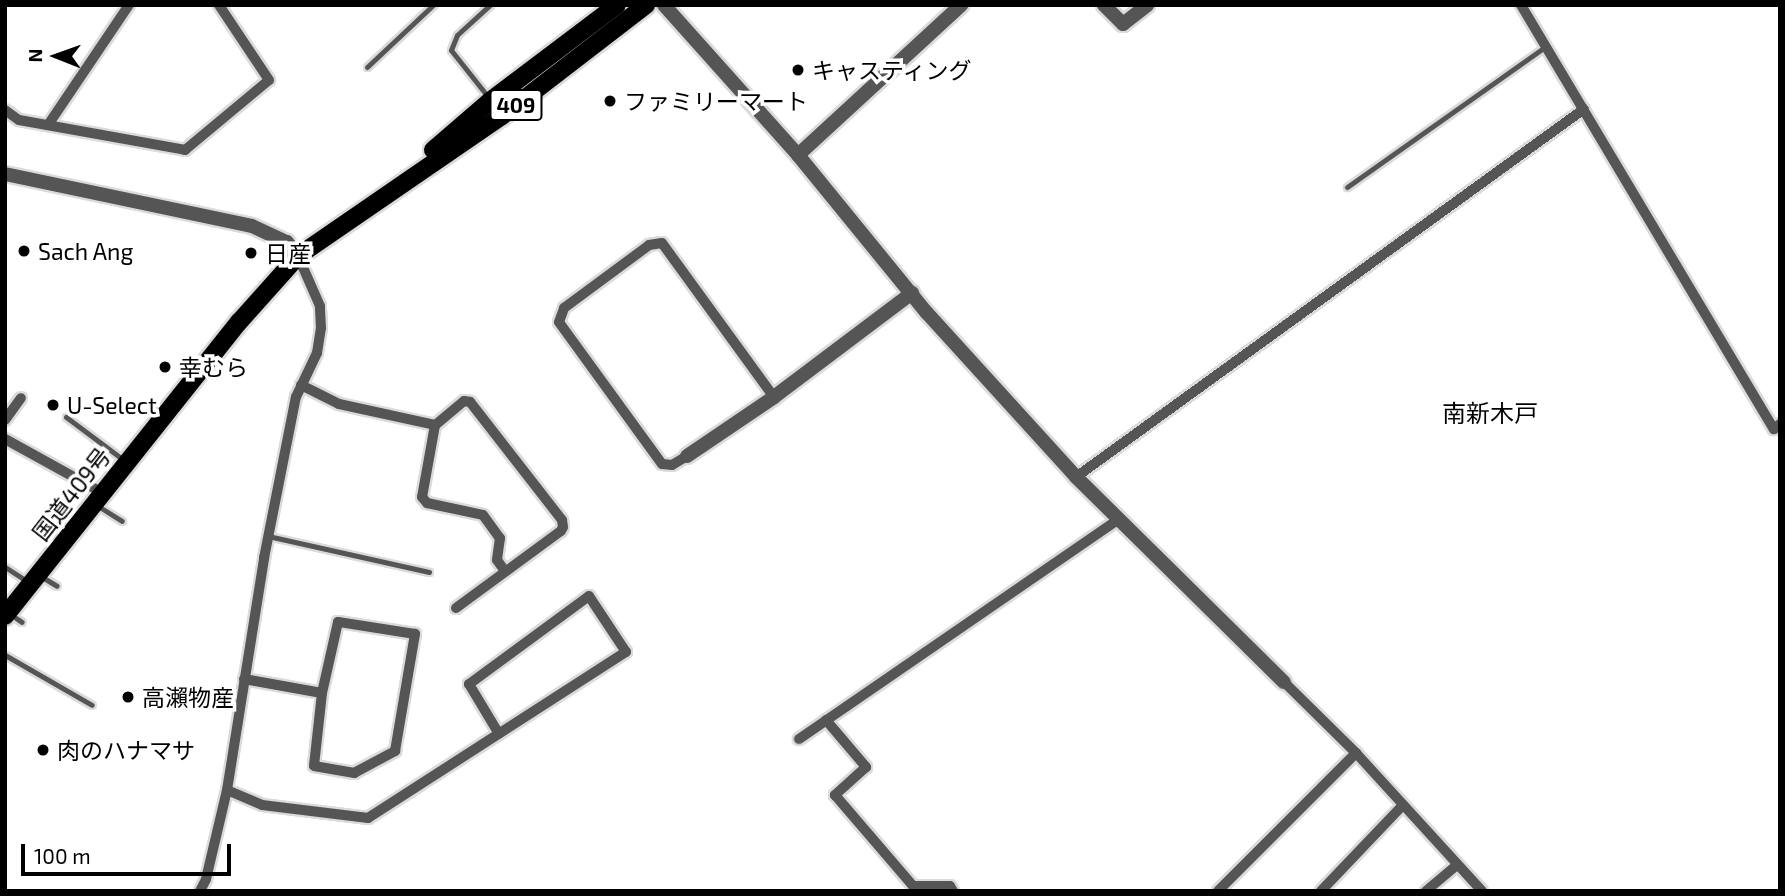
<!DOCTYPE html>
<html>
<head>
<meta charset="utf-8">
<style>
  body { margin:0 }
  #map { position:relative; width:1785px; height:896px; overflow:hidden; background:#fff; font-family:"Exo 2","Noto Sans JP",sans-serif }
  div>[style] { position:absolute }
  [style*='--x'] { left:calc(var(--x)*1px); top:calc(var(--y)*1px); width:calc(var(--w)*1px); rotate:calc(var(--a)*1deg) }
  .roads { filter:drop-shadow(2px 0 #dbdbdb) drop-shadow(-2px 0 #dbdbdb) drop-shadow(0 2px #dbdbdb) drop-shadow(0 -2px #dbdbdb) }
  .service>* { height:5px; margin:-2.5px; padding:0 2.5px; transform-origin:2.5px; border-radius:2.5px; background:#555 }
  .minor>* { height:10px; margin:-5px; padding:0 5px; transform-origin:5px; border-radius:5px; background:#555 }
  .tertiary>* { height:14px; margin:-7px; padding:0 7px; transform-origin:7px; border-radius:7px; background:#555 }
  .trunk>* { height:18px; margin:-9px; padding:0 9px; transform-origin:9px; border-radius:9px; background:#000 }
  .dots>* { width:19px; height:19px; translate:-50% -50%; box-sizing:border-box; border:4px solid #fff; border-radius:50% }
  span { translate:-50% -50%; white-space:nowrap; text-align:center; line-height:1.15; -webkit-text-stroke:7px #fff; paint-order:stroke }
  .shield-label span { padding:2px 5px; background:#fff; border:2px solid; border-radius:5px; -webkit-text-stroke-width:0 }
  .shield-label { font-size:21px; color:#000; font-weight:700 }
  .poi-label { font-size:23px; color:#000 }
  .left { translate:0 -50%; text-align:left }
  .street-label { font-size:23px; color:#000 }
  .neighbourhood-label { font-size:24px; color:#000 }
  .frame { position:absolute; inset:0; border:7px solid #000; pointer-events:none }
  .north { position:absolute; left:21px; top:21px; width:70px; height:70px; -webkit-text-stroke:5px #fff; paint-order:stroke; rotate:271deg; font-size:19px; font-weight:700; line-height:28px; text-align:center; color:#000 }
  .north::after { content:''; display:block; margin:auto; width:24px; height:32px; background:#000; clip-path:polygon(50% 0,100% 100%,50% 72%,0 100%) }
  .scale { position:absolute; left:21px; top:844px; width:210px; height:32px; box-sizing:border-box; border:4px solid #000; border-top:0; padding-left:9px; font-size:21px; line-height:24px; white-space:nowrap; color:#000; -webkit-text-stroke:5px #fff; paint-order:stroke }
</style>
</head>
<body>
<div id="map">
  <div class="roads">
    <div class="service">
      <i style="--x:367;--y:67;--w:91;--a:-43.2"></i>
      <i style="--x:489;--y:98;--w:61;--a:-128.4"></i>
      <i style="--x:451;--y:50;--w:16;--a:-68"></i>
      <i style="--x:457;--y:35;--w:45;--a:-42.3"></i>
      <i style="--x:1347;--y:187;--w:242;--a:-35.3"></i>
      <i style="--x:66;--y:417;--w:74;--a:36.7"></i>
      <i style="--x:98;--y:506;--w:28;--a:32"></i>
      <i style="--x:268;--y:536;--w:165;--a:12.6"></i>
      <i style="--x:5;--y:567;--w:27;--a:33"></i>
      <i style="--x:42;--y:577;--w:17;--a:31"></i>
      <i style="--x:10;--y:614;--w:14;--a:34"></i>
      <i style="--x:5;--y:655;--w:100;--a:29.9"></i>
    </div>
    <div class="minor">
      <i style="--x:1521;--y:5;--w:494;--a:59.2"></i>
      <i style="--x:1774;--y:429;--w:8;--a:-40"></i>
      <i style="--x:5;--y:110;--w:17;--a:36"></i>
      <i style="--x:19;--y:120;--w:169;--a:10.2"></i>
      <i style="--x:185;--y:150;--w:109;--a:-39.8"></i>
      <i style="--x:269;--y:80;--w:90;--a:-123.7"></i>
      <i style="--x:48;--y:125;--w:145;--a:-56"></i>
      <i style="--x:301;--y:385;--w:42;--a:26.6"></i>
      <i style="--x:339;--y:404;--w:98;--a:12.3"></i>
      <i style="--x:5;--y:420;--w:27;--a:-54"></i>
      <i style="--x:5;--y:439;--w:112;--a:28.9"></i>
      <i style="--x:687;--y:456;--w:17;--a:149"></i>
      <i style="--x:672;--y:465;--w:10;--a:-174"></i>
      <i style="--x:662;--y:464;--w:175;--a:-126"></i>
      <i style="--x:559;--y:322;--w:15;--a:-70"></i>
      <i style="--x:564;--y:308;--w:106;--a:-36.5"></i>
      <i style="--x:649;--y:245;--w:13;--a:-9"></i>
      <i style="--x:662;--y:243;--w:190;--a:54"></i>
      <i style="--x:1076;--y:477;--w:627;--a:-35.92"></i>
      <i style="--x:456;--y:608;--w:130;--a:-36.3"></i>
      <i style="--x:561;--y:531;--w:4;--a:-63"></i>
      <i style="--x:563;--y:527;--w:7;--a:-98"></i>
      <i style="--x:562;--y:520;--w:150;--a:-127.9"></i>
      <i style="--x:470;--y:402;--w:6;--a:-171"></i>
      <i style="--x:464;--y:401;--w:38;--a:140"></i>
      <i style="--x:435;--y:425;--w:73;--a:100.2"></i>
      <i style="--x:422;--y:497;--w:8;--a:50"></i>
      <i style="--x:427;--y:503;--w:57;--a:12.1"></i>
      <i style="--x:483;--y:515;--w:29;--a:54"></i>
      <i style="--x:500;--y:538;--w:22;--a:98"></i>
      <i style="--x:497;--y:560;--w:14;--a:54"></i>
      <i style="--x:244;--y:679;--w:79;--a:10.2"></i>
      <i style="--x:322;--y:693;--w:73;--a:96.3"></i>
      <i style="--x:314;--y:766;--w:41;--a:9.9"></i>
      <i style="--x:354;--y:773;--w:47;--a:-28.2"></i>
      <i style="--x:395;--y:751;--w:119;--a:-80.3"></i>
      <i style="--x:415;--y:634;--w:78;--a:-171.1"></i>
      <i style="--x:338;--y:622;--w:73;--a:102.7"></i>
      <i style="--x:1284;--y:682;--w:101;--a:44.6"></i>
      <i style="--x:1356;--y:753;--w:187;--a:47.6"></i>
      <i style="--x:826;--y:720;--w:62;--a:49.6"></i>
      <i style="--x:866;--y:767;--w:42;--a:137.9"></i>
      <i style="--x:835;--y:795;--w:120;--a:49.4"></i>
      <i style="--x:913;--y:886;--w:37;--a:0"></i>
      <i style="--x:950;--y:886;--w:6;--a:59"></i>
      <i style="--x:799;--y:739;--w:387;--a:-34.5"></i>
      <i style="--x:227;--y:790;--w:38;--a:23"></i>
      <i style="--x:262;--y:805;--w:107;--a:7"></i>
      <i style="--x:368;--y:818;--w:307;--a:-32.8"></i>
      <i style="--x:626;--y:652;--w:67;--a:-123.5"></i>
      <i style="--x:589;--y:596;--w:149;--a:143.7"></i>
      <i style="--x:469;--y:684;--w:58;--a:59"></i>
      <i style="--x:200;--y:891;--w:13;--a:-63"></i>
      <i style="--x:206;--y:879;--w:91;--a:-76.7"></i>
      <i style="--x:227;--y:790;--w:235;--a:-80.9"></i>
      <i style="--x:264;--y:558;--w:164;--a:-78.8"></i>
      <i style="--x:296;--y:397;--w:49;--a:-64.5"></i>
      <i style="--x:317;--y:353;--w:25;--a:-81"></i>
      <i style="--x:321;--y:328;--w:22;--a:-93"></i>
      <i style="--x:320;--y:306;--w:55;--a:-113.7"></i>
      <i style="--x:1218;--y:891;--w:195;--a:-45"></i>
      <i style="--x:1321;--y:891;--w:119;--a:-46.4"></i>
      <i style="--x:1426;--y:891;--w:40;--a:-40"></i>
    </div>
    <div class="tertiary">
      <i style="--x:664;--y:5;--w:201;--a:48.2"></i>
      <i style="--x:798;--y:155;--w:204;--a:50.8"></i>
      <i style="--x:927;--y:313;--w:222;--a:47.7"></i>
      <i style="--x:1076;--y:477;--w:292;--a:44.6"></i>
      <i style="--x:1104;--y:5;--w:27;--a:45"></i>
      <i style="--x:1123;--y:24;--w:31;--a:-38"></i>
      <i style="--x:798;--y:155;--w:222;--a:-42.6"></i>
      <i style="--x:5;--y:174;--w:252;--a:11.9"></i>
      <i style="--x:252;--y:226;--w:38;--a:25"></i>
      <i style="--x:287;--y:242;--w:18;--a:52"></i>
      <i style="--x:687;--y:456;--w:105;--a:-34.1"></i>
      <i style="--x:774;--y:397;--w:173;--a:-37"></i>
    </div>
    <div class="trunk">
      <i style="--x:433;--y:150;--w:75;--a:-40.7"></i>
      <i style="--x:490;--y:101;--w:159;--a:-37.1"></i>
      <i style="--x:5;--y:616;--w:376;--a:-51.5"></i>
      <i style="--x:239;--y:322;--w:89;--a:-48.2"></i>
      <i style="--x:298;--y:256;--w:247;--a:-34.5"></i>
      <i style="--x:502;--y:116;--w:182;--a:-37.6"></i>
    </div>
  </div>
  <div class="dots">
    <i style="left:798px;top:70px;background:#000"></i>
    <i style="left:610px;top:101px;background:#000"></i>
    <i style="left:24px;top:251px;background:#000"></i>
    <i style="left:251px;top:253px;background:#000"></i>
    <i style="left:165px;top:367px;background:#000"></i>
    <i style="left:53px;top:405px;background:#000"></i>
    <i style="left:128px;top:697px;background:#000"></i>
    <i style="left:43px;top:750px;background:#000"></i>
  </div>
  <div class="shield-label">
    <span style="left:516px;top:105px">409</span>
  </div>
  <div class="poi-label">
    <span class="left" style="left:812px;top:70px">キャスティング</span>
    <span class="left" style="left:624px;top:101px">ファミリーマート</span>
    <span class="left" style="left:38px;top:251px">Sach Ang</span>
    <span class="left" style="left:265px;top:253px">日産</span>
    <span class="left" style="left:179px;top:367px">幸むら</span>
    <span class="left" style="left:67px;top:405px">U-Select</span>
    <span class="left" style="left:142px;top:697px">高瀨物産</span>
    <span class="left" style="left:57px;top:750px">肉のハナマサ</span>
  </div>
  <div class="street-label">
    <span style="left:71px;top:494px;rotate:-52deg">国道409号</span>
  </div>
  <div class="neighbourhood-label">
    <span style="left:1490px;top:413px">南新木戸</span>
  </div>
  <div class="frame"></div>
  <div class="north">N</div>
  <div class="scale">100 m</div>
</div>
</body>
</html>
